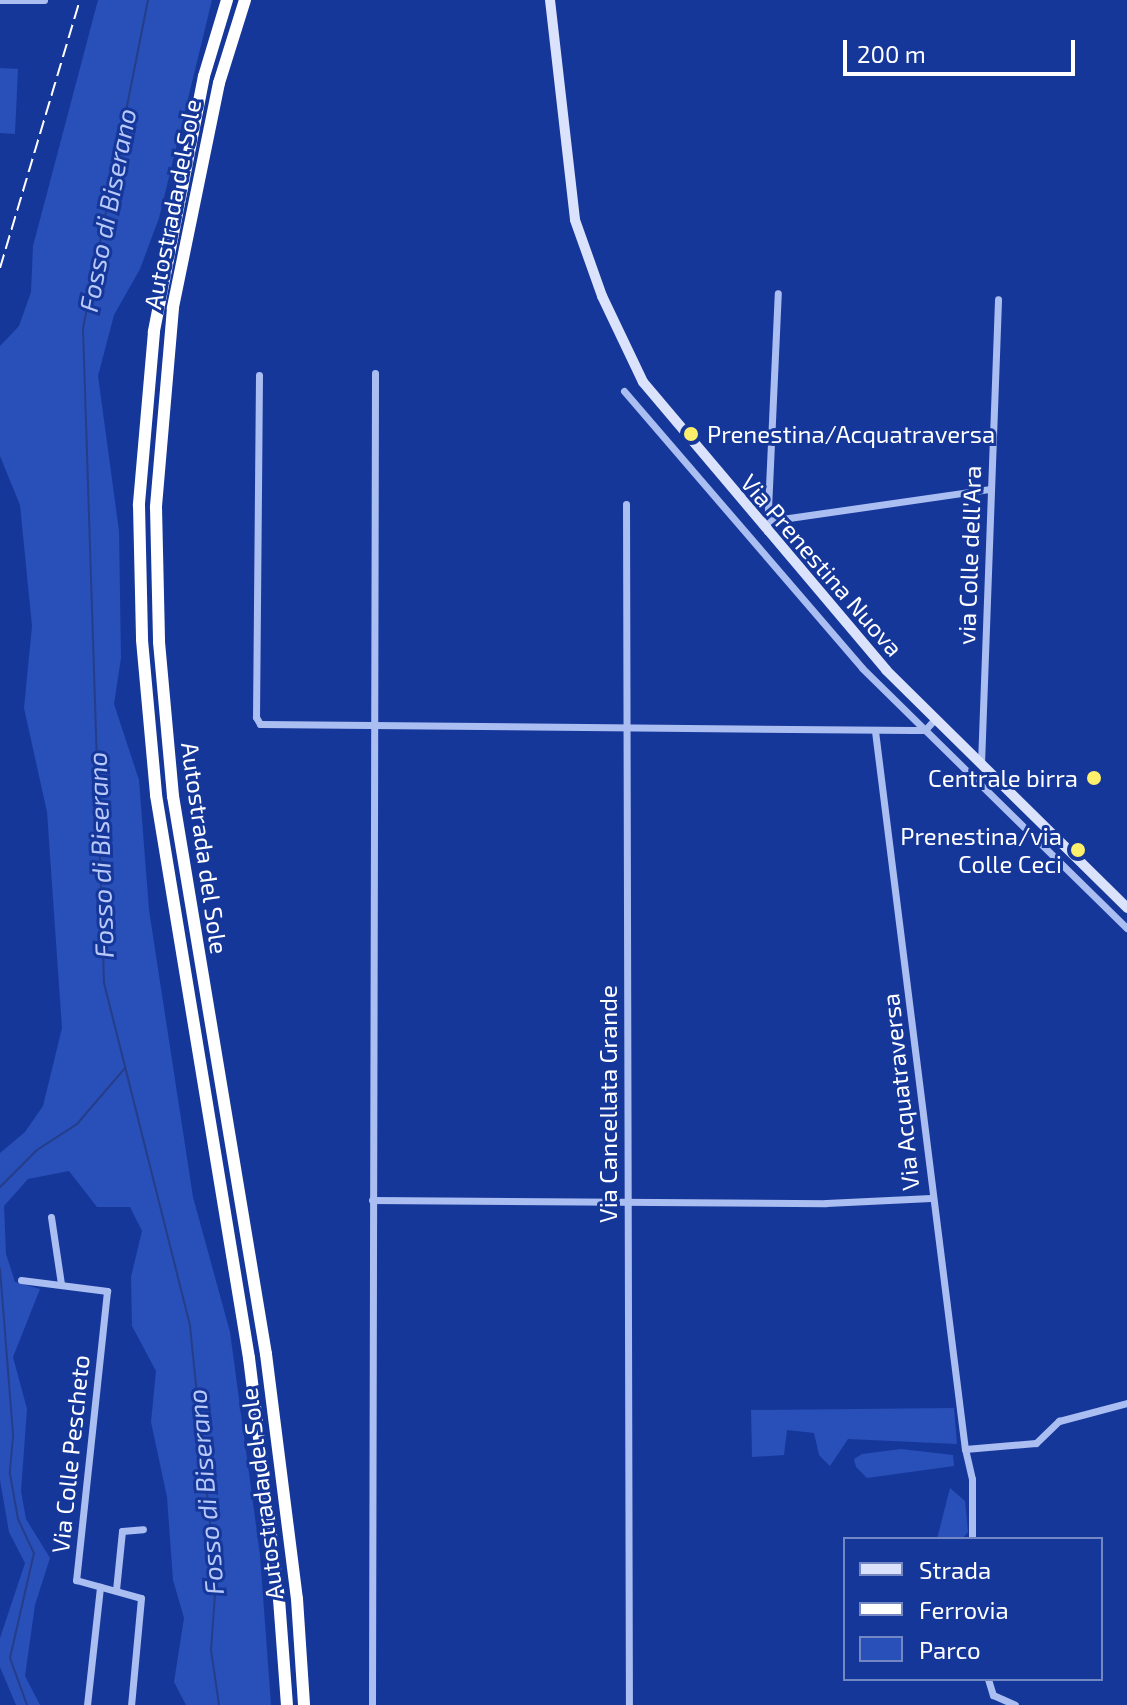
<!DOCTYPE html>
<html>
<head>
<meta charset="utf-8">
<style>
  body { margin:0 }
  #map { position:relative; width:1127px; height:1705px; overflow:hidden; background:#16379a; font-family:"Exo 2",sans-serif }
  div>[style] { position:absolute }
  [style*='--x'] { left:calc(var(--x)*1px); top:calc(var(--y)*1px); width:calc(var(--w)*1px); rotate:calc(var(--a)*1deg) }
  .green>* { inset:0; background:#294fb8 }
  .stream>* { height:2px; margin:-1px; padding:0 1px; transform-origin:1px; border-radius:1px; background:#263e89 }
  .minor>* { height:7px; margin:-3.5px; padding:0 3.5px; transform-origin:3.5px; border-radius:3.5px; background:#abbef2 }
  .secondary>* { height:10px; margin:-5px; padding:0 5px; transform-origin:5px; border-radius:5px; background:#dae2fc }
  .motorway>* { height:12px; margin:-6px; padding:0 6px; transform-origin:6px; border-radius:6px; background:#fff }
  .rail>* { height:2px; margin-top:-1px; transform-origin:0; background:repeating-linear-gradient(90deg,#fff 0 14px,transparent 0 20px) }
  .dots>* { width:22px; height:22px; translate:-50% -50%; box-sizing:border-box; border:4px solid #16379a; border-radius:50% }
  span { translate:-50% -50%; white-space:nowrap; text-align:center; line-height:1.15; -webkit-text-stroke:6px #16379a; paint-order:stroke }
  .street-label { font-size:24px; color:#fff }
  .poi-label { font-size:24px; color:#fff }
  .left { translate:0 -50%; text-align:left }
  .right { translate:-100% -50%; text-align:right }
  .water-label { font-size:26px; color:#b8c9f9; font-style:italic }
  .legend { position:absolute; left:843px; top:1537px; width:260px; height:144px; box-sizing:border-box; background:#16379a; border:2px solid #7387c2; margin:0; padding:10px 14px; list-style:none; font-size:24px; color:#fff }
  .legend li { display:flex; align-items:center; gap:16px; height:40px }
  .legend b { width:40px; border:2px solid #7387c2 }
  .scale { position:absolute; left:843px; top:40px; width:232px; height:36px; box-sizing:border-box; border:4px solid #fff; border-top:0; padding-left:10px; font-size:24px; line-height:28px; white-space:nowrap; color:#fff; -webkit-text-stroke:6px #16379a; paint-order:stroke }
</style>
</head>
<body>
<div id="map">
  <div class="green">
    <i style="clip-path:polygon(98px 0,212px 0,159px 218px,140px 269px,114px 315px,98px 376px,119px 531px,121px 658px,114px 704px,139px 780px,149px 910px,193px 1197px,230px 1332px,260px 1555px,271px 1705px,186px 1705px,174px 1682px,184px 1618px,173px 1580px,167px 1497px,151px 1422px,156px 1371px,132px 1326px,131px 1277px,142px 1231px,130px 1207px,97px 1207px,69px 1171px,28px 1179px,4px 1206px,6px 1254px,15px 1282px,40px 1289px,13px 1357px,27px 1409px,21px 1491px,26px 1519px,50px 1558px,35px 1605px,25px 1676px,40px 1705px,16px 1705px,0 1667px,0 1638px,25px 1563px,9px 1532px,0 1480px,0 1153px,25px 1132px,43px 1106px,62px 1028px,47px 812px,24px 708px,32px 626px,20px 505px,0 456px,0 346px,19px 326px,31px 292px,33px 246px)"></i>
    <i style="clip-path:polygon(0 68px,18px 69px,15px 134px,0 133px)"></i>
    <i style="clip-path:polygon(954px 1408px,957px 1444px,848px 1439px,830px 1466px,819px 1455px,814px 1433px,787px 1430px,784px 1455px,752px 1457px,751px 1410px)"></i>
    <i style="clip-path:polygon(901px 1449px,953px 1455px,954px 1466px,867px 1478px,856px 1467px,854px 1459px,862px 1454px)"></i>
    <i style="clip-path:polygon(950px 1488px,965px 1501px,968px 1532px,962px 1539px,937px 1539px)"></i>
  </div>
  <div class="stream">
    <i style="--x:148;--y:0;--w:335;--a:101.2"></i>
    <i style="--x:83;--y:329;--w:654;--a:88.16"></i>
    <i style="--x:104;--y:983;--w:354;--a:75.9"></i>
    <i style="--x:190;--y:1326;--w:255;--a:84.2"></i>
    <i style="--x:216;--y:1580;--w:70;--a:94.1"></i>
    <i style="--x:211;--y:1650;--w:56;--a:81.7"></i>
    <i style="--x:0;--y:1187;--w:52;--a:-45"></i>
    <i style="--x:37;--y:1150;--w:48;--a:-33"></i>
    <i style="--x:77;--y:1124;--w:74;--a:-49.4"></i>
    <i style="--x:0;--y:1269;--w:168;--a:85.5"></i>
    <i style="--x:13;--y:1436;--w:38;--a:95"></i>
    <i style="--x:10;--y:1474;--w:46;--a:79.9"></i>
    <i style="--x:18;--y:1519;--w:38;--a:65"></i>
    <i style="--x:34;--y:1553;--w:108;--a:102.9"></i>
    <i style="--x:10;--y:1658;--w:50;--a:70.1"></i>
  </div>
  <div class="minor">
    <i style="--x:0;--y:0;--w:44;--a:0"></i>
    <i style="--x:259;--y:375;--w:342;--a:90.5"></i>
    <i style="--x:256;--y:717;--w:8;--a:60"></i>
    <i style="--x:260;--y:724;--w:653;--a:0.53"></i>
    <i style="--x:913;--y:730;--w:12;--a:0"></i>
    <i style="--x:925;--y:730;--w:13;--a:-48"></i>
    <i style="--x:624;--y:391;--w:365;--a:49.3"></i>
    <i style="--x:862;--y:668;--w:371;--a:44.5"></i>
    <i style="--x:626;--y:504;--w:1201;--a:89.86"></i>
    <i style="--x:768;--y:521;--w:225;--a:-8.2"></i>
    <i style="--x:767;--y:531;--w:238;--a:-87.4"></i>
    <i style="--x:875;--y:731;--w:724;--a:82.86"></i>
    <i style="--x:981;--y:764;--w:465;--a:-87.9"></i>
    <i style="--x:372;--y:1200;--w:454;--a:0.4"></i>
    <i style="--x:826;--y:1203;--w:105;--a:-2.7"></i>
    <i style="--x:51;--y:1217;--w:68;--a:81.5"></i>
    <i style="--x:21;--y:1280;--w:87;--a:7.3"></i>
    <i style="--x:107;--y:1291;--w:291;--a:96.1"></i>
    <i style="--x:76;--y:1580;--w:67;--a:15.5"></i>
    <i style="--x:141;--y:1598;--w:107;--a:95.3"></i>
    <i style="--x:972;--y:1539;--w:60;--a:-90"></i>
    <i style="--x:972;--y:1479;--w:31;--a:-103"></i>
    <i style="--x:965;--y:1449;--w:71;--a:-4.8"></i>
    <i style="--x:1036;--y:1443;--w:32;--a:-44"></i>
    <i style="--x:1059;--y:1421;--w:70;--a:-14.8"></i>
    <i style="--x:116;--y:1590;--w:59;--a:-84.2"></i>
    <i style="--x:122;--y:1531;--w:21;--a:-5"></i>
    <i style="--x:988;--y:1679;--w:17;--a:73"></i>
    <i style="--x:993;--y:1695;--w:24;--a:24"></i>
    <i style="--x:87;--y:1705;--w:119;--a:-83.7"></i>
    <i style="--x:372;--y:1705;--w:1332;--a:-89.87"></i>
  </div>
  <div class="secondary">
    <i style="--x:550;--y:0;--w:221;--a:83.5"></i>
    <i style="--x:575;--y:220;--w:81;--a:70.4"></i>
    <i style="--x:602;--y:296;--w:95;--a:64.5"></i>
    <i style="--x:643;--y:382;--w:377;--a:49.8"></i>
    <i style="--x:886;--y:670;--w:339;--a:44.6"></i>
  </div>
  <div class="motorway">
    <i style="--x:227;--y:0;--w:79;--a:106.8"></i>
    <i style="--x:204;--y:76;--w:261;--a:101.1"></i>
    <i style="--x:154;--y:332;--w:174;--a:95"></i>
    <i style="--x:139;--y:505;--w:135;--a:88.7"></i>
    <i style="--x:142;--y:640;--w:156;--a:84.8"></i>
    <i style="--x:156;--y:795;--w:571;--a:80.62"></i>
    <i style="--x:249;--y:1358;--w:243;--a:82.9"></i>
    <i style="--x:279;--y:1599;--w:106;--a:85.7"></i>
    <i style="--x:245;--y:0;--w:87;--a:107.4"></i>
    <i style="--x:219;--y:83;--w:230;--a:101.6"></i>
    <i style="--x:173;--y:308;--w:200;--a:94.9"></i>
    <i style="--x:156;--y:507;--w:135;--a:88.7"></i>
    <i style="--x:159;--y:642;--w:155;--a:84.8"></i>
    <i style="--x:173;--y:796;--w:566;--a:80.54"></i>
    <i style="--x:266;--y:1354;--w:247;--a:82.8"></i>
    <i style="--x:297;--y:1599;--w:106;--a:86.2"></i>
  </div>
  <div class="rail">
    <i style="--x:0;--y:268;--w:280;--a:-73.4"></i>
  </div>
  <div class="dots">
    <i style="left:691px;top:434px;background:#fff06c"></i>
    <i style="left:1094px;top:778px;background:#fff06c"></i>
    <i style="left:1078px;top:850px;background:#fff06c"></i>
  </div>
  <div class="street-label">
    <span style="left:172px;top:204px;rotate:-79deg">Autostrada del Sole</span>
    <span style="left:969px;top:555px;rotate:-88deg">via Colle dell'Ara</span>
    <span style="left:822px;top:565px;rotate:49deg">Via Prenestina Nuova</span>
    <span style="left:205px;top:848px;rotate:82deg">Autostrada del Sole</span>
    <span style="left:900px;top:1092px;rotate:-96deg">Via Acquatraversa</span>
    <span style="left:608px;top:1104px;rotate:-90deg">Via Cancellata Grande</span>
    <span style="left:70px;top:1454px;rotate:-84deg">Via Colle Pescheto</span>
    <span style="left:261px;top:1494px;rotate:-97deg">Autostrada del Sole</span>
  </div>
  <div class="poi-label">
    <span class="left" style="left:707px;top:434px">Prenestina/Acquatraversa</span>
    <span class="right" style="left:1078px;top:778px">Centrale birra</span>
    <span class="right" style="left:1062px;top:850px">Prenestina/via<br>Colle Ceci</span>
  </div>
  <div class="water-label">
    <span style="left:107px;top:210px;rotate:-79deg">Fosso di Biserano</span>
    <span style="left:100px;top:855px;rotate:-92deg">Fosso di Biserano</span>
    <span style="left:205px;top:1492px;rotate:-95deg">Fosso di Biserano</span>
  </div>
  <ul class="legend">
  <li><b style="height:10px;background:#dae2fc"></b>Strada</li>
  <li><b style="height:10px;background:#fff"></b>Ferrovia</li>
  <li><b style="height:22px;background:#294fb8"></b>Parco</li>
  </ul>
  <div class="scale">200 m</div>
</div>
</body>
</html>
